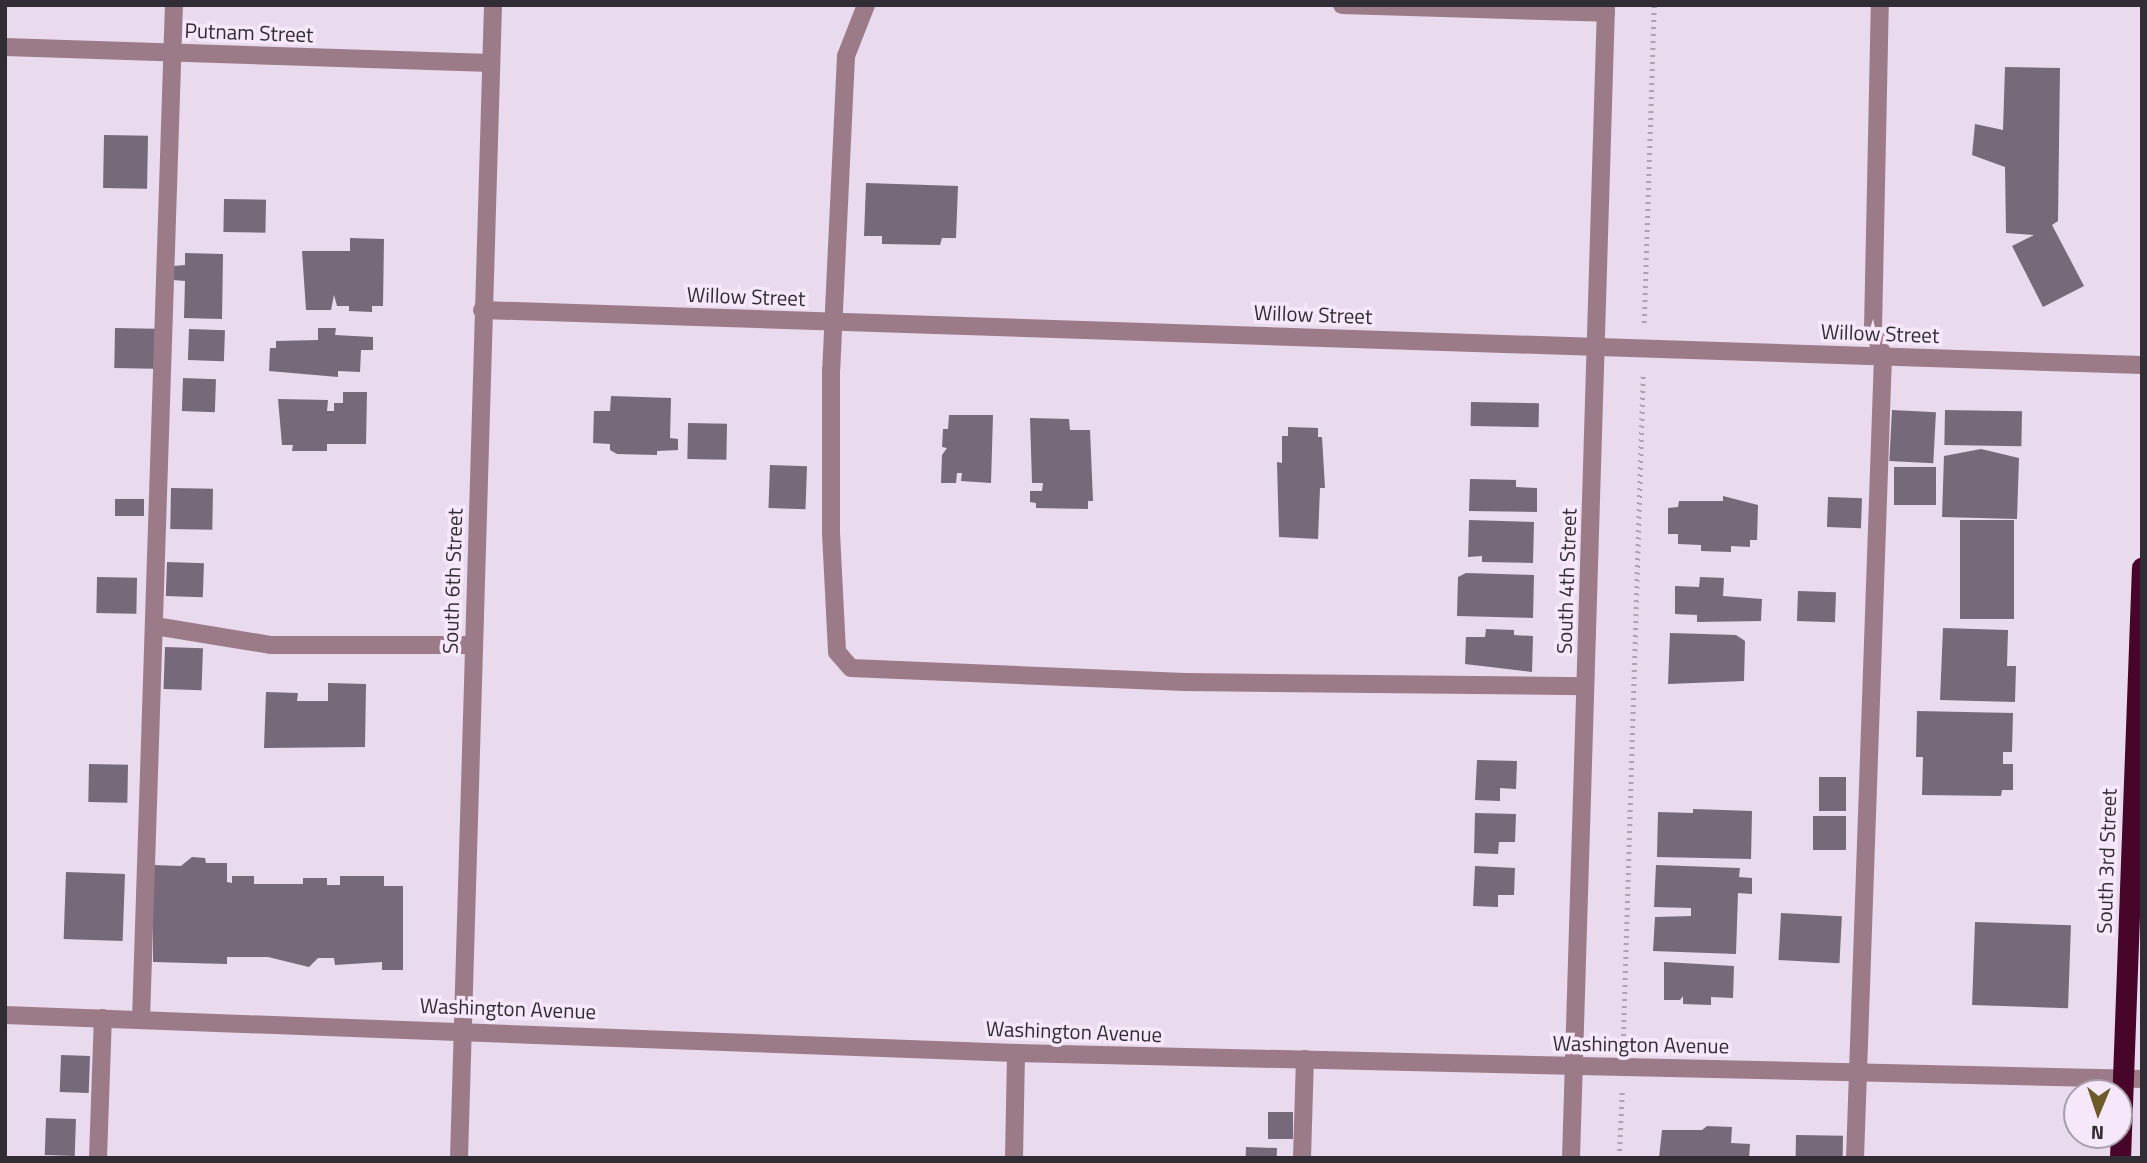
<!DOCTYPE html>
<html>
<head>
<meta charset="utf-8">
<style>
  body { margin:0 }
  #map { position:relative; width:2147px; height:1163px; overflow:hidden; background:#e9daed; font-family:"Titillium Web",sans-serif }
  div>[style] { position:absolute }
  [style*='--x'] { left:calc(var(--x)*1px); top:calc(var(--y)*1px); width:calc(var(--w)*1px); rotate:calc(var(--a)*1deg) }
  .building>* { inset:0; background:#75697a; transform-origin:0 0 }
  .path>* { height:4.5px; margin-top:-2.25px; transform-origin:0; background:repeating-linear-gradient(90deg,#aea2b1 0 2px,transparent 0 7px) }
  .minor>* { height:18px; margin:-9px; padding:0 9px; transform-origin:9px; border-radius:9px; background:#9c7b88 }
  .highway>* { height:21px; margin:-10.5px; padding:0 10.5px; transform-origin:10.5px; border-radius:10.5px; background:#470529 }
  span { translate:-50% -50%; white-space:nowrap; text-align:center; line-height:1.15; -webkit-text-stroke:7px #f6e7fa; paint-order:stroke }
  .street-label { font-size:21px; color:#322d34 }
  .frame { position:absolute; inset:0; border:7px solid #322d34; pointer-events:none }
  .north { position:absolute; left:2063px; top:1079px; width:70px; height:70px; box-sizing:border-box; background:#f6e7fa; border:2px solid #a89dab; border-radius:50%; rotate:182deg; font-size:19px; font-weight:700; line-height:28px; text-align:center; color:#322d34 }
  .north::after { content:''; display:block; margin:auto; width:24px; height:32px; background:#6c5a28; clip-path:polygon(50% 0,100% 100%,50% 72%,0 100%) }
</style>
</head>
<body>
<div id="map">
  <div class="building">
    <i style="clip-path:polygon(2005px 67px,2060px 68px,2058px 221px,2052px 225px,2084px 286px,2043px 307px,2012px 246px,2034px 235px,2006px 233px,2005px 167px,1972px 155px,1975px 124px,2003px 130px)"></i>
    <i style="left:104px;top:135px;width:44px;height:53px;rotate:1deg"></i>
    <i style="clip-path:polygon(866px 183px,958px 186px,956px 238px,942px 238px,940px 245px,882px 244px,882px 236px,864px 236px)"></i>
    <i style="left:224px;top:199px;width:42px;height:33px;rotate:1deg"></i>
    <i style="clip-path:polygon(350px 238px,384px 239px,383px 306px,372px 306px,372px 312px,349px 311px,349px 306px,337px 306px,334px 295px,331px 310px,306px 310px,302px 251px,350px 251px)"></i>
    <i style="clip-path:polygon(185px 253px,223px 254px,222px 319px,184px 318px,185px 281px,173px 280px,174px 266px,185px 265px)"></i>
    <i style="left:115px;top:328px;width:40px;height:40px;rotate:1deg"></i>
    <i style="clip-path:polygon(318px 328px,336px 328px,335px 335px,373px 337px,373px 350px,361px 350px,360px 372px,338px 371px,338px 377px,269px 371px,270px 348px,276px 348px,276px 341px,318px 340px)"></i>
    <i style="left:189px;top:329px;width:36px;height:31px;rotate:2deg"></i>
    <i style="left:183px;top:378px;width:33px;height:33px;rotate:2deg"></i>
    <i style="clip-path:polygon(343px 392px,367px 392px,366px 444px,327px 444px,327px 451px,292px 451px,293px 445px,282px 445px,278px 399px,328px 400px,327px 411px,334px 411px,334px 403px,343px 403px)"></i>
    <i style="clip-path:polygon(611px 396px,671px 398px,670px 438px,678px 439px,678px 450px,657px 451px,657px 455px,617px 454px,610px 450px,610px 444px,593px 443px,594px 411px,610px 411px)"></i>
    <i style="left:1471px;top:402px;width:68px;height:24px;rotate:1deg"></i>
    <i style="left:1892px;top:410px;width:44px;height:51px;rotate:3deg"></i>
    <i style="left:1945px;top:410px;width:77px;height:35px;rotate:1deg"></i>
    <i style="clip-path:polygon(949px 415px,993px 415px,991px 483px,961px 481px,962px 473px,957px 473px,956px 483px,941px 483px,942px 455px,947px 448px,942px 447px,943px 429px,948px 429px)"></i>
    <i style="clip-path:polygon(1030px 418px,1069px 419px,1070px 430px,1090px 430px,1093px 501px,1088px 501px,1088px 509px,1036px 508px,1036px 503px,1030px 502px,1030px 491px,1042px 491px,1043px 483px,1032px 483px)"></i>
    <i style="left:688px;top:423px;width:39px;height:36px;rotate:1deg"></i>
    <i style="clip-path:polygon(1288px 427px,1318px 428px,1318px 437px,1322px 437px,1325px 488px,1320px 488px,1318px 539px,1279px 537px,1277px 462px,1282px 463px,1282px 436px,1288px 436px)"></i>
    <i style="clip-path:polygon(1981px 449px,2019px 458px,2017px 519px,1942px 517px,1944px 456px)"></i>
    <i style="left:770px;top:465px;width:37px;height:43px;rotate:2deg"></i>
    <i style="left:1894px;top:467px;width:42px;height:38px"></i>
    <i style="clip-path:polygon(1470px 479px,1516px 480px,1516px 487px,1537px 488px,1537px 512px,1469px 511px)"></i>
    <i style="left:171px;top:488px;width:42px;height:41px;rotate:1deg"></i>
    <i style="clip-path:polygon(1723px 496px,1758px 505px,1757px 540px,1750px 540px,1750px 547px,1731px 546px,1731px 552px,1701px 551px,1701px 545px,1678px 544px,1678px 534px,1668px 534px,1668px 508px,1678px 507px,1679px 501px,1723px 501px)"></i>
    <i style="left:1828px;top:497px;width:34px;height:30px;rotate:2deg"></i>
    <i style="left:115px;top:499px;width:29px;height:17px"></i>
    <i style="clip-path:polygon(1469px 520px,1534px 522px,1533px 563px,1482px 562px,1482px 556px,1468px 557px)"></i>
    <i style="left:1960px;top:520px;width:54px;height:99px"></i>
    <i style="left:167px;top:562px;width:37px;height:34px;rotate:2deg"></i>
    <i style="clip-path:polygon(1466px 573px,1534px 575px,1533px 618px,1457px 616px,1458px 577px)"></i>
    <i style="left:97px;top:577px;width:40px;height:36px;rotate:1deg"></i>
    <i style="clip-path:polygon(1700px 577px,1724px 578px,1723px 596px,1762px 599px,1761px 621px,1697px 622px,1697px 615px,1675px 614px,1675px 586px,1699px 587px)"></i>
    <i style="left:1798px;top:591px;width:38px;height:30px;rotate:2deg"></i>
    <i style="clip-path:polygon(1943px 628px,2008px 630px,2007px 666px,2016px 666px,2015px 702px,1940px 700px)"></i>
    <i style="clip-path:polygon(1486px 629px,1514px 630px,1514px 635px,1533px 636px,1532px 672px,1465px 664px,1466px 637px,1485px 637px)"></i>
    <i style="clip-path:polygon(1670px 633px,1736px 635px,1745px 641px,1744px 681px,1668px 684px)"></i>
    <i style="left:165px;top:647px;width:38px;height:42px;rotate:2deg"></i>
    <i style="clip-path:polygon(328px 683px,366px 684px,365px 747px,264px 748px,266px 692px,298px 693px,297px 701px,328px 701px)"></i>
    <i style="clip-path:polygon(1917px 711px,2013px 713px,2012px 752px,2003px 752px,2003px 764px,2013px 764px,2013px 790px,2002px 790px,2001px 796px,1922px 795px,1923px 757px,1916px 757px)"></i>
    <i style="clip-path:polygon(1477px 760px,1517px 761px,1516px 789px,1500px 788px,1500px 801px,1475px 800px)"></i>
    <i style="left:89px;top:764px;width:39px;height:38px;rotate:1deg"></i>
    <i style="left:1819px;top:777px;width:27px;height:34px"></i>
    <i style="clip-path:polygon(1693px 809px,1752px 811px,1751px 859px,1657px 857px,1658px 812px,1693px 813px)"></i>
    <i style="clip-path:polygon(1475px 813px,1516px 814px,1515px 842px,1499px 842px,1498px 854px,1474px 853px)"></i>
    <i style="left:1813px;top:816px;width:33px;height:34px"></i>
    <i style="clip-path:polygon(192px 857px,205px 858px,206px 863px,227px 863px,227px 882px,232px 883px,232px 876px,254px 876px,254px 884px,303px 884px,303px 878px,327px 878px,327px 885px,340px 885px,340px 876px,384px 876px,384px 886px,403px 886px,403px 970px,382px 970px,382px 962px,335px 965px,334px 958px,318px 958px,309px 967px,268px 957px,227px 957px,227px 964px,153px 962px,153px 865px,181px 866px)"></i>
    <i style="clip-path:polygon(1656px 865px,1740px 868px,1739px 877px,1752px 878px,1752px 894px,1738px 893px,1736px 954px,1653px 951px,1655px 917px,1691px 916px,1691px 908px,1654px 907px)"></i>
    <i style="clip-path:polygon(1475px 866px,1515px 868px,1514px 895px,1498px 895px,1498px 907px,1473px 906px)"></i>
    <i style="left:66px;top:872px;width:59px;height:67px;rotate:2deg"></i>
    <i style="left:1781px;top:913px;width:61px;height:47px;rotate:3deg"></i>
    <i style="left:1975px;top:922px;width:96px;height:83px;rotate:2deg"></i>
    <i style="clip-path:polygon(1664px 962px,1734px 966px,1733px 998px,1711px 997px,1711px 1005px,1683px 1004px,1683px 996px,1680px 1000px,1664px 1000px)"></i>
    <i style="left:61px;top:1055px;width:29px;height:37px;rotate:2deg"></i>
    <i style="left:1268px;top:1112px;width:25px;height:27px"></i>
    <i style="left:46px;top:1118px;width:30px;height:37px;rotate:2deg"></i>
    <i style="clip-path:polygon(1707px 1126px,1732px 1127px,1731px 1143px,1750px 1144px,1749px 1158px,1659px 1158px,1662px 1130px,1702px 1130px)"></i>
    <i style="left:1796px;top:1135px;width:47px;height:23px;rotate:1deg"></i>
    <i style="left:1246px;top:1147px;width:31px;height:11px;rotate:2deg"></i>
  </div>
  <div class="path">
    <i style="--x:1644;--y:323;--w:318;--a:-88.2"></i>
    <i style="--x:1623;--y:1043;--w:670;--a:-88.29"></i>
    <i style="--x:1619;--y:1158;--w:67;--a:-87.4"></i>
  </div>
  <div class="minor">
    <i style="--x:866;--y:5;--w:55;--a:111.4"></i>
    <i style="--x:846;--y:56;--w:314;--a:92.7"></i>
    <i style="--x:831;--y:370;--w:163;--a:90"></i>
    <i style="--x:831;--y:533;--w:119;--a:87.1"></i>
    <i style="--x:837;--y:652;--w:21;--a:49"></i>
    <i style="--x:851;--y:668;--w:334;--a:2.4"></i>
    <i style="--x:1185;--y:682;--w:400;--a:0.6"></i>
    <i style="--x:1342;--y:5;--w:264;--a:1.7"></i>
    <i style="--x:5;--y:47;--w:486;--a:1.9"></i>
    <i style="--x:482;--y:310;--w:1661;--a:1.9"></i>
    <i style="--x:155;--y:626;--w:118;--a:9.3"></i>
    <i style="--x:271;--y:645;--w:202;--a:0"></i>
    <i style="--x:5;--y:1015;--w:1012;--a:2.15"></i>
    <i style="--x:1016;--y:1053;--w:1126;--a:1.32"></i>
    <i style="--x:141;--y:1019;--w:1015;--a:-88.14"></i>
    <i style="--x:98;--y:1158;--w:140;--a:-88"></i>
    <i style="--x:459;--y:1158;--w:1154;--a:-88.31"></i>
    <i style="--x:1014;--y:1158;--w:105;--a:-88.9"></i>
    <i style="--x:1302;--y:1158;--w:99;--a:-88.3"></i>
    <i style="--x:1571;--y:1158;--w:1154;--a:-88.26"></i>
    <i style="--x:1855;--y:1158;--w:802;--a:-88"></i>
    <i style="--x:1883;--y:356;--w:29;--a:-110"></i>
    <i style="--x:1873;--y:329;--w:324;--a:-88.8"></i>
  </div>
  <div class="highway">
    <i style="--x:2120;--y:1158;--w:591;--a:-87.87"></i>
  </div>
  <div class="street-label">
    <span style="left:249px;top:32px;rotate:2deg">Putnam Street</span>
    <span style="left:746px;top:296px;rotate:2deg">Willow Street</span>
    <span style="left:1313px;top:314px;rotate:2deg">Willow Street</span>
    <span style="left:1880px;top:333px;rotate:2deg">Willow Street</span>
    <span style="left:452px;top:581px;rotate:-88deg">South 6th Street</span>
    <span style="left:1566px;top:581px;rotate:-88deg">South 4th Street</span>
    <span style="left:2106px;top:861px;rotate:-88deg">South 3rd Street</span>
    <span style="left:508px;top:1008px;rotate:2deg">Washington Avenue</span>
    <span style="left:1074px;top:1031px;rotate:2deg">Washington Avenue</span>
    <span style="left:1641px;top:1044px;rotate:1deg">Washington Avenue</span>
  </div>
  <div class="frame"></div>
  <div class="north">N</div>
</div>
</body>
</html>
